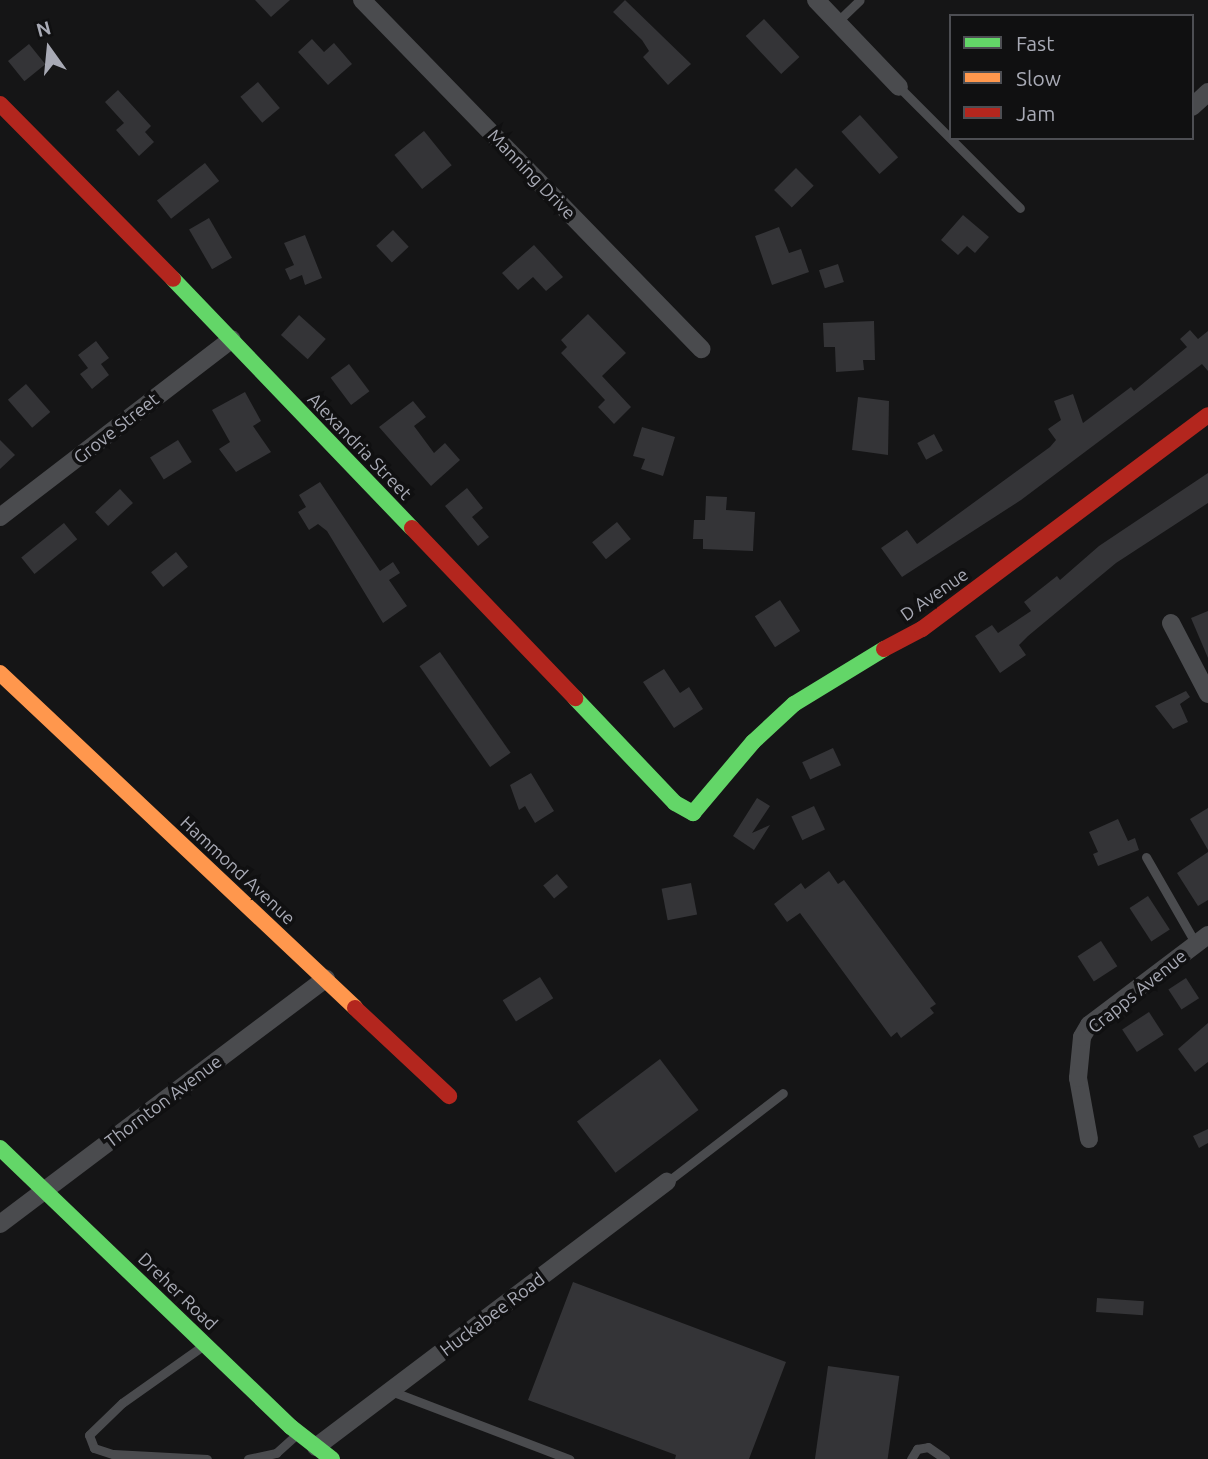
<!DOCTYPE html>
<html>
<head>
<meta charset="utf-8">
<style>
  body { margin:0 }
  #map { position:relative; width:1208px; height:1459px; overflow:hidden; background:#151516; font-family:Ubuntu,sans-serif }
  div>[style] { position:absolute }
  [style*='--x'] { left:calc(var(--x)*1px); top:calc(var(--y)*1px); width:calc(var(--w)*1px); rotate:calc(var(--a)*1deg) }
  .building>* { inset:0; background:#343437; transform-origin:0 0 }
  .lane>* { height:9px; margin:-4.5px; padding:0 4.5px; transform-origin:4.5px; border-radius:4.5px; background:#4a4b4e }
  .street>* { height:18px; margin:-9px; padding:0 9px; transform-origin:9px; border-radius:9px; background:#4a4b4e }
  .fast>* { height:16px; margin:-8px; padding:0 8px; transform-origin:8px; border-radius:8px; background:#63d668 }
  .slow>* { height:16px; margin:-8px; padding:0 8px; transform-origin:8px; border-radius:8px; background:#ff974d }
  .jam>* { height:16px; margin:-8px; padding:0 8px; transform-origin:8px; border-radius:8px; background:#b3261e }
  span { translate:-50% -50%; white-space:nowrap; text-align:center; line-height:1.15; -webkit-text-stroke:7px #101011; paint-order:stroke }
  .street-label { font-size:18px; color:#a8aab5 }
  .legend { position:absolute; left:949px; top:14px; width:245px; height:126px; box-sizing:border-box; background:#101011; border:2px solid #4d4e53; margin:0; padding:9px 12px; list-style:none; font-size:21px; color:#a8aab5 }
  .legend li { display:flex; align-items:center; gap:14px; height:35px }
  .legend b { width:35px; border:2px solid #4d4e53 }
  .north { position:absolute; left:14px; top:14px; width:70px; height:70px; -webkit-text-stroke:5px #101011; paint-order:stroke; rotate:345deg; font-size:19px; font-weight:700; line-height:28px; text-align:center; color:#a8aab5 }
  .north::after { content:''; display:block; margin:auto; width:24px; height:32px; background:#a8aab5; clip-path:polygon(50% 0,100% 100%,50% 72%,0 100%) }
</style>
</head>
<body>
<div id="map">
  <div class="building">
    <i style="clip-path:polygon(255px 0,290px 0,271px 17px)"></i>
    <i style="clip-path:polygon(625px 0,691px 64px,668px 85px,643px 57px,649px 51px,642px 40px,613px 12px)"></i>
    <i style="left:764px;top:19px;width:52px;height:25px;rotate:47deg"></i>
    <i style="clip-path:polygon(312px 39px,324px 52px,334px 43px,352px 64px,328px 85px,298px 52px)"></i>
    <i style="left:29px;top:44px;width:26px;height:27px;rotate:51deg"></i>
    <i style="left:258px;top:82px;width:34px;height:23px;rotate:50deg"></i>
    <i style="clip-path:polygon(118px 90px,151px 126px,145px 132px,154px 142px,139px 156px,116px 130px,124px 123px,105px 102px)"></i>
    <i style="left:860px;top:115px;width:57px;height:25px;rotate:48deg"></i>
    <i style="left:424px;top:131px;width:44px;height:38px;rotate:51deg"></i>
    <i style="left:205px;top:163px;width:23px;height:61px;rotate:52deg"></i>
    <i style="left:796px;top:168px;width:25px;height:31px;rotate:45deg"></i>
    <i style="clip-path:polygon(963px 215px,989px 237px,975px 253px,967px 246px,958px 255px,941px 240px)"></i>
    <i style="left:209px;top:218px;width:46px;height:23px;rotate:60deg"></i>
    <i style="clip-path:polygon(779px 227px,789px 253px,801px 249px,809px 272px,772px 285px,755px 236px)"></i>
    <i style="left:393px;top:230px;width:23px;height:23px;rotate:47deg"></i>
    <i style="clip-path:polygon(305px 235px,322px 278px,305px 285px,302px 275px,290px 280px,285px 269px,294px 265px,284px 243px)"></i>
    <i style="clip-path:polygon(534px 245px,563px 277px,546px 291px,533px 277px,518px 290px,502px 273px)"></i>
    <i style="left:838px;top:264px;width:19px;height:20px;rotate:72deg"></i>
    <i style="clip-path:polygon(588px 314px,626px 353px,602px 376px,631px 407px,614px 424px,598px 407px,605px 400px,561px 353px,567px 347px,561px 340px)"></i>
    <i style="left:299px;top:315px;width:36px;height:27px;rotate:42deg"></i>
    <i style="clip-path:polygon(874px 321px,875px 360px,863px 360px,864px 370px,836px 372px,835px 347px,824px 347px,823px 323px)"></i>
    <i style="clip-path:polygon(1190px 330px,1198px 339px,1208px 331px,1208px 371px,1202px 364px,1021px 500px,902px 577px,881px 548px,907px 530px,917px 544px,1050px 447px,1056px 440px,1048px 429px,1061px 420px,1054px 401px,1073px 394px,1083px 423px,1131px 387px,1134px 391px,1187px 347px,1180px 339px)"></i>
    <i style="clip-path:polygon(96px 341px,109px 358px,101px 364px,109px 375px,92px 389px,80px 374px,88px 368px,78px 355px)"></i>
    <i style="left:349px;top:364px;width:34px;height:23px;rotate:53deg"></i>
    <i style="left:26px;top:384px;width:37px;height:24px;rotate:49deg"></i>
    <i style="clip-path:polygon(245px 392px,261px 421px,253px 426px,271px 452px,236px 472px,219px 449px,230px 442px,212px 410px)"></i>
    <i style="clip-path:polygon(858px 397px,889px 401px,888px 455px,852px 450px)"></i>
    <i style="clip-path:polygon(413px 401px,426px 417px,414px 426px,434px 453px,445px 443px,460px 460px,431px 486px,379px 427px)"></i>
    <i style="clip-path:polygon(642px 427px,675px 437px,663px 476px,641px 469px,645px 459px,633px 456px)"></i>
    <i style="left:934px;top:434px;width:19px;height:19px;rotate:62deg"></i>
    <i style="clip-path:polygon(0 440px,15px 455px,0 469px)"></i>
    <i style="left:178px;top:440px;width:26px;height:33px;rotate:58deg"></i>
    <i style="clip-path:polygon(1208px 473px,1208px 503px,1116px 563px,1028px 636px,1019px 645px,1026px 655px,1000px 673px,975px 636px,992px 625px,998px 633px,1031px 611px,1024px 602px,1057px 576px,1060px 580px,1099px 546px)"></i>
    <i style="clip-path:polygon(320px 482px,380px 571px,393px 562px,400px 573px,389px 580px,407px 606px,383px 623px,327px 531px,318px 524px,309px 530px,298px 512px,306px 507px,299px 495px)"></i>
    <i style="clip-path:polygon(467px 488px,483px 508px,472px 517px,489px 537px,478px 546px,445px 506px)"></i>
    <i style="left:120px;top:489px;width:19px;height:34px;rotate:47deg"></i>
    <i style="clip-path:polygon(706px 496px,727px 497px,726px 510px,755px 512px,753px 551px,703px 549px,703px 539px,693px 539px,694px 520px,705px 520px)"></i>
    <i style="left:617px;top:522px;width:22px;height:32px;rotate:51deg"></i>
    <i style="left:64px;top:523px;width:21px;height:55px;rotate:51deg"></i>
    <i style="left:176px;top:552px;width:19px;height:32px;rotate:51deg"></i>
    <i style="left:780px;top:600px;width:37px;height:30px;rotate:57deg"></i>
    <i style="clip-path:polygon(1208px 611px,1208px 658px,1191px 618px)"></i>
    <i style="left:440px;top:652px;width:123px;height:25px;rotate:55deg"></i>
    <i style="clip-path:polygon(664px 669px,680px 693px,689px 687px,703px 709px,674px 728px,643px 682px)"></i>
    <i style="clip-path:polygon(1186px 691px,1190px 697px,1180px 704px,1188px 722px,1173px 729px,1155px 706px)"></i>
    <i style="left:833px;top:748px;width:19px;height:34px;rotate:65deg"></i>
    <i style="clip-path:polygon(531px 773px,554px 811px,535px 823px,525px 806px,519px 810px,510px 785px)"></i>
    <i style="clip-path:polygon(757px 798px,770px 806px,752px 833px,770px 825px,754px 850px,733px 836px)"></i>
    <i style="left:814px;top:806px;width:26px;height:25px;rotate:65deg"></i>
    <i style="clip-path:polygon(1208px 808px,1208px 850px,1190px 819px)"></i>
    <i style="clip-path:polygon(1118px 819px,1128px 841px,1135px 838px,1139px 850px,1098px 866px,1093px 854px,1098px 852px,1089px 832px)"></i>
    <i style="clip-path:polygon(1208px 852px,1208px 900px,1198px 906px,1177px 873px)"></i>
    <i style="clip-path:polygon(829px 871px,838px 884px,844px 880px,936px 1004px,930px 1008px,934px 1013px,901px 1038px,897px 1032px,891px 1037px,800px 913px,787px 922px,774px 904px,801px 883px,805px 889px)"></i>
    <i style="left:557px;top:874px;width:17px;height:18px;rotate:50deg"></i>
    <i style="left:691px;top:883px;width:32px;height:30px;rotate:79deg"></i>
    <i style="left:1148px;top:896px;width:40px;height:22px;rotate:57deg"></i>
    <i style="left:1101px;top:941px;width:30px;height:28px;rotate:57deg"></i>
    <i style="left:540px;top:977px;width:25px;height:44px;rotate:58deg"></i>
    <i style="left:1186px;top:978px;width:24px;height:21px;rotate:57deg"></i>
    <i style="left:1149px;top:1012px;width:27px;height:32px;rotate:57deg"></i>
    <i style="clip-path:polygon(1208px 1023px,1208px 1062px,1195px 1072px,1178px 1049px)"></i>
    <i style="left:660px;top:1059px;width:64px;height:104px;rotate:53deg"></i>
    <i style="clip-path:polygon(1208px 1129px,1208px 1143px,1199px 1148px,1193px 1136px)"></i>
    <i style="clip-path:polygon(573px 1282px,786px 1362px,749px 1459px,675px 1459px,676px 1455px,528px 1400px)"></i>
    <i style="left:1097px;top:1298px;width:47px;height:14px;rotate:4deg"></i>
    <i style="left:828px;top:1366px;width:72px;height:94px;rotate:8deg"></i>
  </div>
  <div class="lane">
    <i style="--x:838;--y:21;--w:30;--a:-44"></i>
    <i style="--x:899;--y:87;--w:171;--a:45"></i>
    <i style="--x:1146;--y:857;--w:100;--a:60.1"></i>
    <i style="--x:667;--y:1182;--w:146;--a:-37.5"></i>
    <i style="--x:204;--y:1345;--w:100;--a:144.7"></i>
    <i style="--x:122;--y:1403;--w:46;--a:135.9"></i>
    <i style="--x:89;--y:1435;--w:14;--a:69"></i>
    <i style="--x:94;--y:1448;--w:20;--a:18"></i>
    <i style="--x:113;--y:1454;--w:94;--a:3"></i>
    <i style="--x:391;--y:1391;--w:191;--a:20.9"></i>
    <i style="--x:248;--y:1459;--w:29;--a:-12"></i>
    <i style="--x:276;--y:1453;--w:28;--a:-42"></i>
    <i style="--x:911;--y:1459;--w:12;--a:-59"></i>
    <i style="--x:917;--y:1449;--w:11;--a:-10"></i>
    <i style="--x:928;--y:1447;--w:21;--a:35"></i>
  </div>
  <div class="street">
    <i style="--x:362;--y:0;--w:487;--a:45.8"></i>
    <i style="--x:816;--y:0;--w:120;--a:46.3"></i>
    <i style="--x:1192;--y:107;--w:22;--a:-43"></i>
    <i style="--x:0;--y:517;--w:292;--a:-37.5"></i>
    <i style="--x:1171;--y:623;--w:80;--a:62.5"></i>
    <i style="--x:1089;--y:1139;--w:62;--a:-100.2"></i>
    <i style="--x:1078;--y:1078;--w:41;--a:-84.4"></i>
    <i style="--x:1082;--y:1037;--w:14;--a:-60"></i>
    <i style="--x:1089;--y:1025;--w:149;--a:-37.1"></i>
    <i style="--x:0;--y:1224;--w:408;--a:-37"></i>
    <i style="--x:316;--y:1447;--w:440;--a:-37.1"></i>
  </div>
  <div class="fast">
    <i style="--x:173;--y:279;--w:345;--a:46.2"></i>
    <i style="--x:575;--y:698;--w:145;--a:46.4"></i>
    <i style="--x:675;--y:803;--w:21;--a:29"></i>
    <i style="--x:693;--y:813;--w:93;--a:-49.8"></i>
    <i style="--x:753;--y:742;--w:56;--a:-42.8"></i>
    <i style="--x:794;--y:704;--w:105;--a:-31.4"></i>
    <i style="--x:0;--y:1148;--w:403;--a:43.8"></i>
    <i style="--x:291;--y:1427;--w:52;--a:38"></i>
  </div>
  <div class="slow">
    <i style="--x:0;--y:673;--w:488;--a:43.3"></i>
  </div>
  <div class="jam">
    <i style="--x:0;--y:104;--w:246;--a:45.3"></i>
    <i style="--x:412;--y:528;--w:236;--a:46.2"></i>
    <i style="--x:884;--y:649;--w:43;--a:-27.8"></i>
    <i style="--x:922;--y:629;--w:357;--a:-36.8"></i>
    <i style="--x:355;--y:1008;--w:129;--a:43.1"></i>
  </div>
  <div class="street-label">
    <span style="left:532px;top:174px;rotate:46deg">Manning Drive</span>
    <span style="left:116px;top:428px;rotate:-38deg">Grove Street</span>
    <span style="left:360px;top:446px;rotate:46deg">Alexandria Street</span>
    <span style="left:934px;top:594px;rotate:-35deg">D Avenue</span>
    <span style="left:238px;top:870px;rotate:43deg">Hammond Avenue</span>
    <span style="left:1137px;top:991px;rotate:-39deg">Crapps Avenue</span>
    <span style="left:163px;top:1101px;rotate:-37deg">Thornton Avenue</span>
    <span style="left:178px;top:1291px;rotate:44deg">Dreher Road</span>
    <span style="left:492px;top:1314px;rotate:-37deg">Huckabee Road</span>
  </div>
  <ul class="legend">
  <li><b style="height:9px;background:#63d668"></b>Fast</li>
  <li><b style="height:9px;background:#ff974d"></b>Slow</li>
  <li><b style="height:9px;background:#b3261e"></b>Jam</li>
  </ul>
  <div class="north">N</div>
</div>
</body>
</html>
